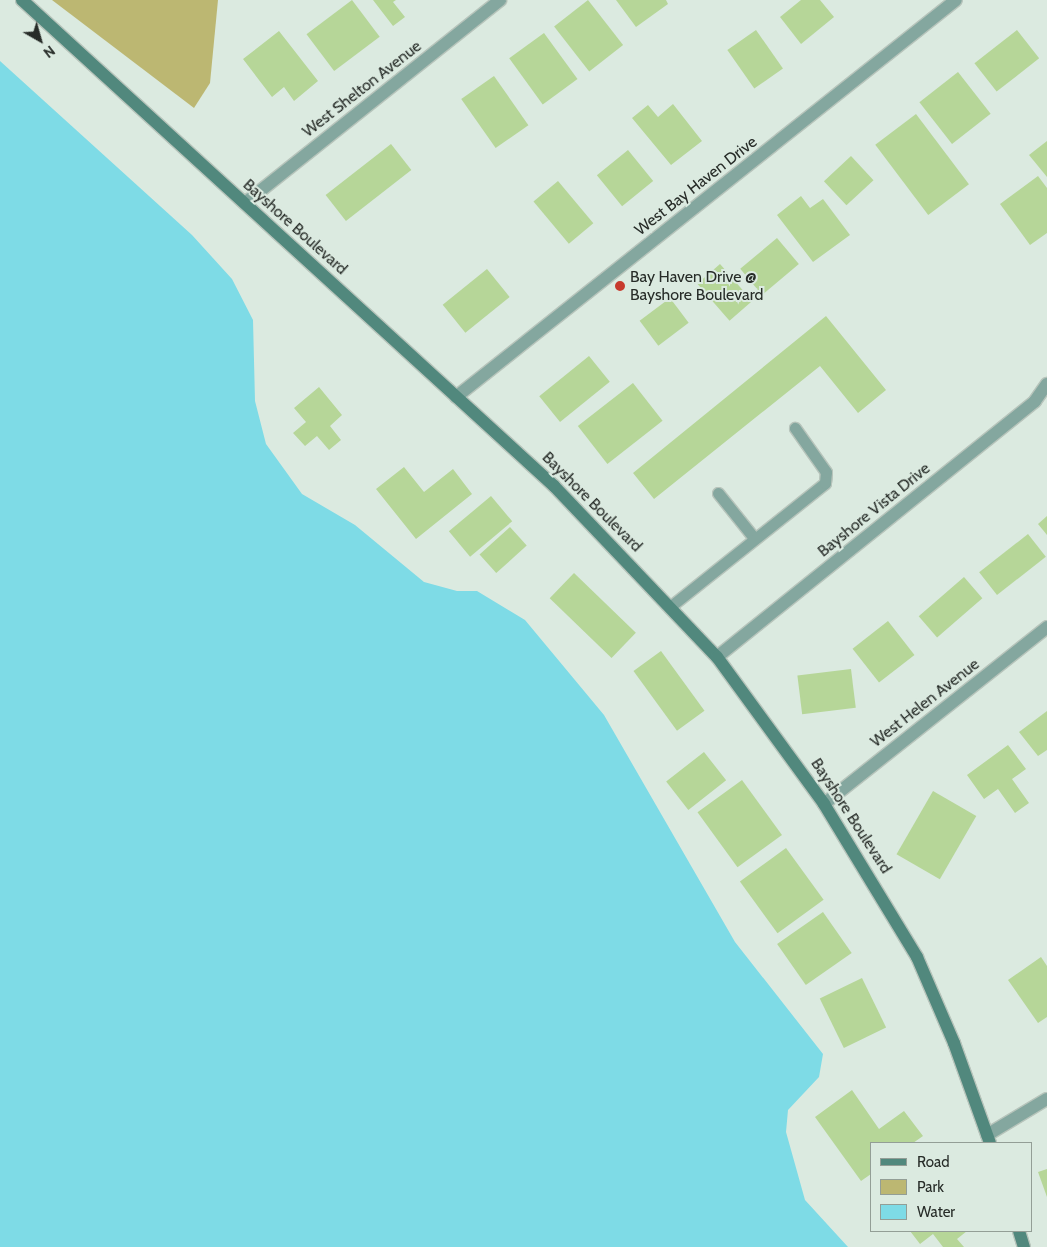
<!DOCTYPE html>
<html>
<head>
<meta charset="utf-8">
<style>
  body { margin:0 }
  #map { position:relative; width:1047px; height:1247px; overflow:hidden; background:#dbeae0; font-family:Cabin,sans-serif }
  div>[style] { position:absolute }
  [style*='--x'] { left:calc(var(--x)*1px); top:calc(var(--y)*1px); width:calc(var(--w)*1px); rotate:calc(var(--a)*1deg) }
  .green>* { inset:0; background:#bcb772 }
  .water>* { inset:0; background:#7edbe6 }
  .building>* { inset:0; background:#b6d698; transform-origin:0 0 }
  .roads { filter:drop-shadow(1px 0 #b7c4bb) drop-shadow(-1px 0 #b7c4bb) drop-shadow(0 1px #b7c4bb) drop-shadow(0 -1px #b7c4bb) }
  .lane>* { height:11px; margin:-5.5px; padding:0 5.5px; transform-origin:5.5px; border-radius:5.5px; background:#84a79f }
  .street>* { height:12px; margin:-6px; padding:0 6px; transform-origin:6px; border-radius:6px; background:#84a79f }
  .secondary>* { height:12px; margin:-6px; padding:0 6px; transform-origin:6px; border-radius:6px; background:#51887d }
  .dots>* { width:14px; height:14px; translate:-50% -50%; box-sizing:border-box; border:2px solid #dbeae0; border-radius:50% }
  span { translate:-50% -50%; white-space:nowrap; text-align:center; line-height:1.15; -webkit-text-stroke:4px #dbeae0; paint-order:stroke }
  .street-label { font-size:16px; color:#272c28 }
  .poi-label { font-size:16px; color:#272c28 }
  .left { translate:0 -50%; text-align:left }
  .legend { position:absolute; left:870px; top:1142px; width:162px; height:90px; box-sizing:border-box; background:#dbeae0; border:1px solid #939e96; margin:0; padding:6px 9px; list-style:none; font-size:15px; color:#272c28 }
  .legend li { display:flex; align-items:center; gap:10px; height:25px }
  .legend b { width:25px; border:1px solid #939e96 }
  .north { position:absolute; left:15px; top:15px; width:50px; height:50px; -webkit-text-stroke:4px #dbeae0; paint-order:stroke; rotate:142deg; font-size:14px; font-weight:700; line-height:20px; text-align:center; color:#272c28 }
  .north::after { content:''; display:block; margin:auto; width:18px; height:22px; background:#272c28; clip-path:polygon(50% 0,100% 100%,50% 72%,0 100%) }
</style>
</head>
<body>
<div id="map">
  <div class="green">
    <i style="clip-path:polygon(52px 0,218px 0,210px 83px,194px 108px)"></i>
  </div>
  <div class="water">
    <i style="clip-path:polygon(0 61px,192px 235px,232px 279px,253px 320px,255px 401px,266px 444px,302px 494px,355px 525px,424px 582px,457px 591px,477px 591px,525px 620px,604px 715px,735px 942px,823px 1054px,819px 1077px,788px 1110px,786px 1132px,805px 1200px,848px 1247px,0 1247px)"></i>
  </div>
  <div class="building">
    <i style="left:352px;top:0;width:46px;height:57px;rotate:53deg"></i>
    <i style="clip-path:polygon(373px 0,396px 0,393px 2px,405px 17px,393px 26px)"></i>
    <i style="left:588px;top:0;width:57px;height:43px;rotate:52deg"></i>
    <i style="clip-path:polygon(616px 0,666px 0,668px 4px,636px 27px)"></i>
    <i style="clip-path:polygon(801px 0,820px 0,834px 17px,801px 44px,780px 17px)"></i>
    <i style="left:756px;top:30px;width:47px;height:35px;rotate:55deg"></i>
    <i style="left:1017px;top:30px;width:36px;height:54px;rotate:52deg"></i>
    <i style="clip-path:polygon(279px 31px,318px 81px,294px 101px,284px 87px,272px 97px,243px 59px)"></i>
    <i style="left:544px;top:33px;width:57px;height:43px;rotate:54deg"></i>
    <i style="left:958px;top:72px;width:53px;height:49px;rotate:52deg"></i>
    <i style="left:494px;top:76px;width:60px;height:40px;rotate:55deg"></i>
    <i style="clip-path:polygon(673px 104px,702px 141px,671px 165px,632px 118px,648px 105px,658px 117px)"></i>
    <i style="left:916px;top:114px;width:88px;height:51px;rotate:53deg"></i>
    <i style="clip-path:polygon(1047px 141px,1047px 177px,1029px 155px)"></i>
    <i style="left:391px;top:144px;width:33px;height:83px;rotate:52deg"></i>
    <i style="left:628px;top:150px;width:40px;height:40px;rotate:51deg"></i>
    <i style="left:851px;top:156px;width:33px;height:37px;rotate:47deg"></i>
    <i style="clip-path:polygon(1038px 176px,1047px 188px,1047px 233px,1030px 245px,1000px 204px)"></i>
    <i style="left:558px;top:181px;width:55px;height:32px;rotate:50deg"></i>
    <i style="clip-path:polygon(801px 196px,810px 208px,823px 199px,850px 235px,813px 262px,777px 215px)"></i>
    <i style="left:777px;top:238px;width:34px;height:48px;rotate:50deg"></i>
    <i style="left:720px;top:264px;width:49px;height:30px;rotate:49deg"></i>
    <i style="left:487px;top:269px;width:36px;height:57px;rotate:51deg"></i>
    <i style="left:670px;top:298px;width:31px;height:38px;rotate:53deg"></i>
    <i style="clip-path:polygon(826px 316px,886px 390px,858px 413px,820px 366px,654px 499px,633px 473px)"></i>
    <i style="left:589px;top:356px;width:33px;height:64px;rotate:51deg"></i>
    <i style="left:633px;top:383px;width:48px;height:70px;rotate:52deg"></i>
    <i style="clip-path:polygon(319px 387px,342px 415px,330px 426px,341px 440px,329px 450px,317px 436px,305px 446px,293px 433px,306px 422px,294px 408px)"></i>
    <i style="clip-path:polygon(404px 467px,424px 492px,453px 469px,472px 494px,416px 539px,376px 489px)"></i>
    <i style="left:491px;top:496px;width:33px;height:55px;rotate:50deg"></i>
    <i style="clip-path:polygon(1047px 516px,1047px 535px,1038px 524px)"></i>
    <i style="left:510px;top:527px;width:25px;height:41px;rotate:48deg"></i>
    <i style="left:1028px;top:534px;width:29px;height:62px;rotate:52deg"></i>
    <i style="left:574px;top:573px;width:86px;height:35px;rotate:44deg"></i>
    <i style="left:964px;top:577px;width:28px;height:60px;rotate:49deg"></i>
    <i style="left:888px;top:621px;width:43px;height:45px;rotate:52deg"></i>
    <i style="left:661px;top:651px;width:74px;height:34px;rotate:54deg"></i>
    <i style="left:851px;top:669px;width:39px;height:54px;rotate:83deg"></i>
    <i style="clip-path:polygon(1047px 711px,1047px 750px,1038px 756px,1019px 732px)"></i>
    <i style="clip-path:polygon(1008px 745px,1026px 769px,1012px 779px,1029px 803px,1015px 813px,998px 789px,984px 799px,967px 775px)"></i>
    <i style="left:704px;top:752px;width:36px;height:48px;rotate:52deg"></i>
    <i style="left:742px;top:780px;width:68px;height:55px;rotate:54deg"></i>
    <i style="left:933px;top:791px;width:50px;height:73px;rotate:30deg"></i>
    <i style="left:786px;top:848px;width:64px;height:57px;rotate:54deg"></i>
    <i style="left:823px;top:912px;width:50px;height:56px;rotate:55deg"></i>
    <i style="clip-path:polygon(1041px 957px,1047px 966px,1047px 1017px,1038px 1023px,1008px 980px)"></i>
    <i style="left:862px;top:978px;width:55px;height:47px;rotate:64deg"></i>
    <i style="clip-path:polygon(852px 1090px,879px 1129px,904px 1111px,923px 1136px,913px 1143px,871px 1143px,871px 1174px,861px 1181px,815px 1117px)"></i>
    <i style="clip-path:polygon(1047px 1169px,1047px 1197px,1038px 1172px)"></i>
    <i style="clip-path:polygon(910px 1231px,967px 1231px,957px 1239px,964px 1247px,943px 1247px,933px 1234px,920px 1244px)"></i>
  </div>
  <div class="roads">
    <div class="lane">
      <i style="--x:718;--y:493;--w:58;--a:51.3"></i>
      <i style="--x:671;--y:606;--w:197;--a:-38.6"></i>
      <i style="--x:825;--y:483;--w:11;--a:-85"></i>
      <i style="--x:826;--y:472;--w:54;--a:-125.2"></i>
    </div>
    <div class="street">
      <i style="--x:245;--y:203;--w:326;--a:-38.5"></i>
      <i style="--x:456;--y:397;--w:638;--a:-38.45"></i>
      <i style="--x:717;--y:657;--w:408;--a:-38.8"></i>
      <i style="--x:1035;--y:401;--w:21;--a:-55"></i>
      <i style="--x:824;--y:804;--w:285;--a:-38.4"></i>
      <i style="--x:987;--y:1135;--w:70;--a:-31"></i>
    </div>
    <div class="secondary">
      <i style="--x:22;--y:0;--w:721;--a:42.41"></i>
      <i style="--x:554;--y:486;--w:236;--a:46.4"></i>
      <i style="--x:717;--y:657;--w:182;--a:53.9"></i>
      <i style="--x:824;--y:804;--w:179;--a:58.7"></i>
      <i style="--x:917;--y:957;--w:94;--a:66.7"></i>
      <i style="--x:954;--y:1043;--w:106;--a:70.2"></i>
      <i style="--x:1019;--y:1231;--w:17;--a:73"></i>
    </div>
  </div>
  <div class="dots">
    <i style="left:620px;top:286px;background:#c73a2d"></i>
  </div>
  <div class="street-label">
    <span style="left:362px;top:89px;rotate:-38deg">West Shelton Avenue</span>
    <span style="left:696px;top:186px;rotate:-38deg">West Bay Haven Drive</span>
    <span style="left:295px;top:227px;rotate:42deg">Bayshore Boulevard</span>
    <span style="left:592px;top:502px;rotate:45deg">Bayshore Boulevard</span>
    <span style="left:874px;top:510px;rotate:-39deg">Bayshore Vista Drive</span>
    <span style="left:925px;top:703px;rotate:-38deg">West Helen Avenue</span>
    <span style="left:851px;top:816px;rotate:57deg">Bayshore Boulevard</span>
  </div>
  <div class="poi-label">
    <span class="left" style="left:630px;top:286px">Bay Haven Drive @<br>Bayshore Boulevard</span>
  </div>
  <ul class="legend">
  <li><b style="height:6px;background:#51887d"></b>Road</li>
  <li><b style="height:14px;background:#bcb772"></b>Park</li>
  <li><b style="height:14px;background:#7edbe6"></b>Water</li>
  </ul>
  <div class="north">N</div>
</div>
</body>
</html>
